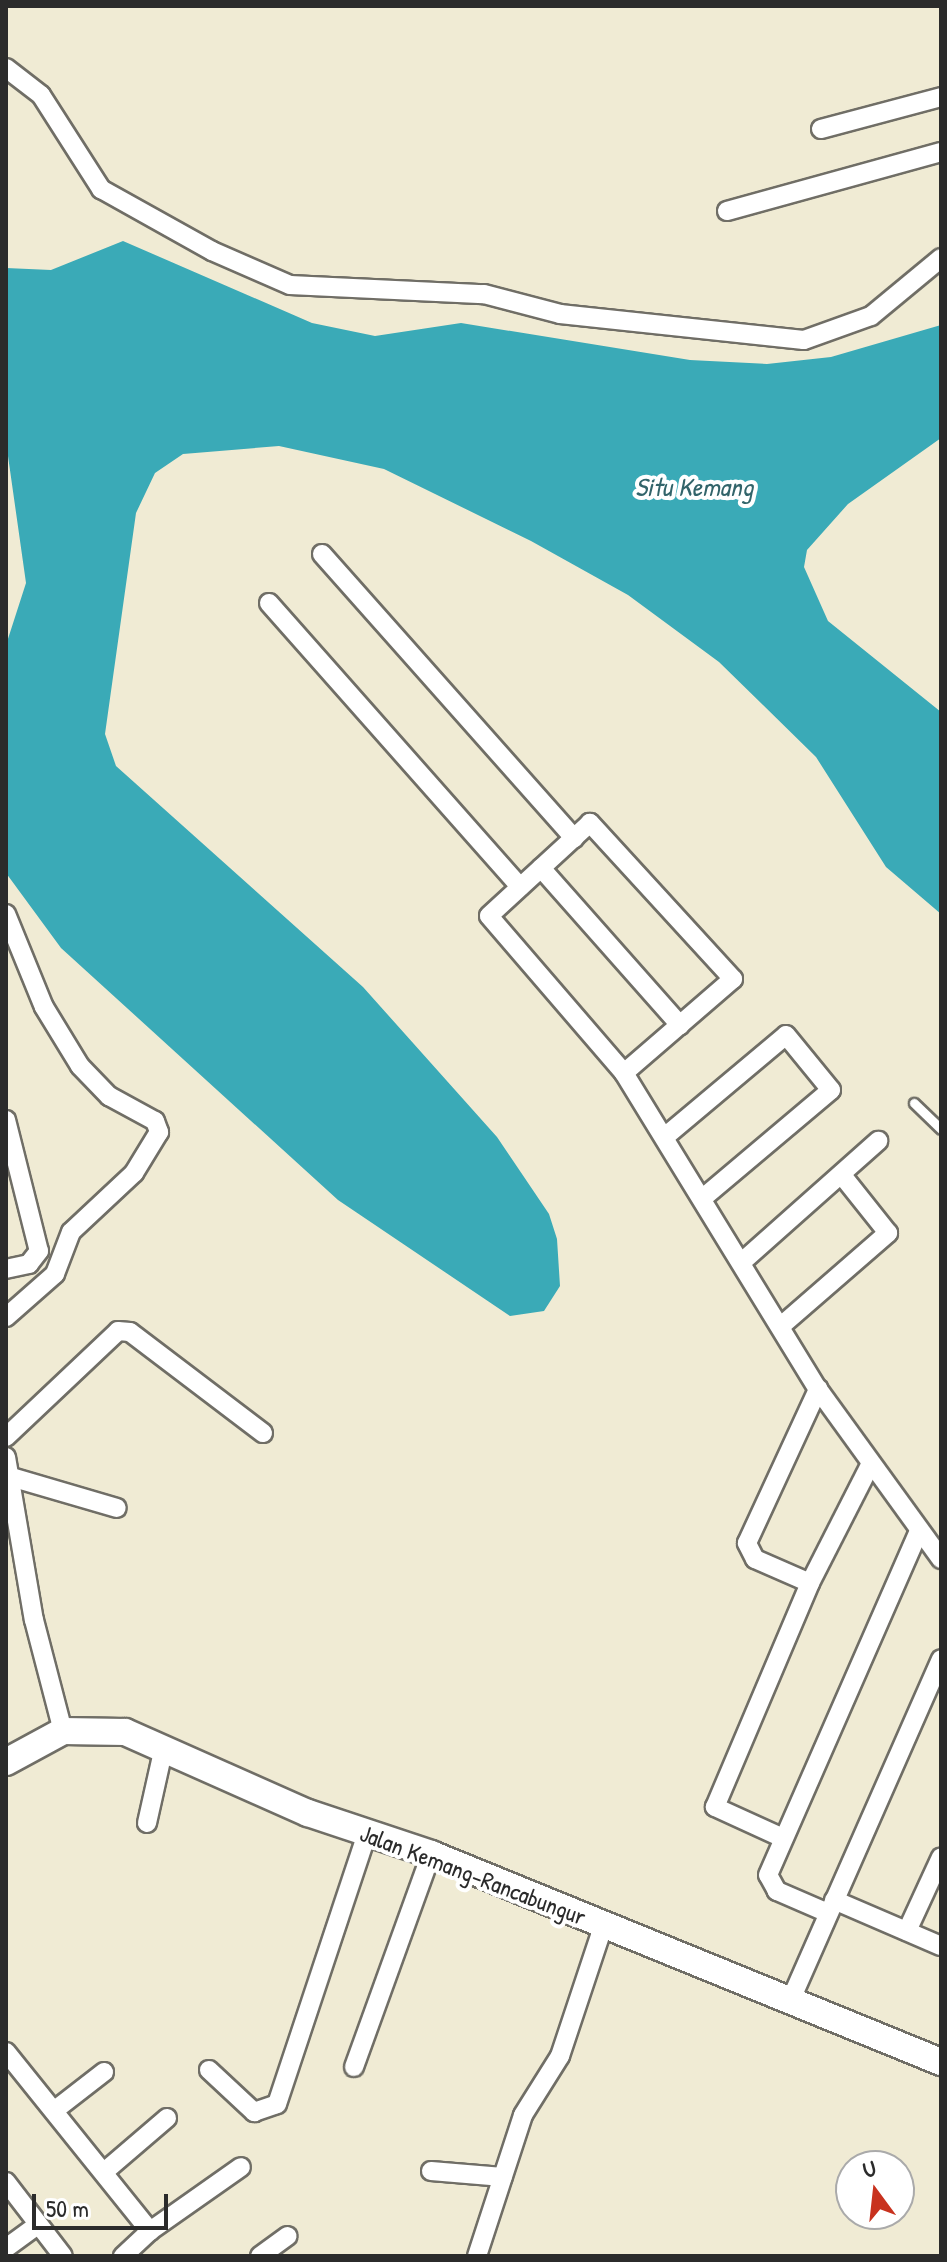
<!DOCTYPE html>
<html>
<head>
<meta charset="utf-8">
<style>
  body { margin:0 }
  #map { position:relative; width:947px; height:2262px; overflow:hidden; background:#f0ebd4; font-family:"Patrick Hand",sans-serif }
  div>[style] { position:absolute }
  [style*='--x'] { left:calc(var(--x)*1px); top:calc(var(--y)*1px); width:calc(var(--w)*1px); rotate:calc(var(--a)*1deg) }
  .water>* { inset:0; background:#3aaab7 }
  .roads { filter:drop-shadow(2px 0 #706e66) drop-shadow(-2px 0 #706e66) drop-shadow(0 2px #706e66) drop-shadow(0 -2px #706e66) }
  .lane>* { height:9px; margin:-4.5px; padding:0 4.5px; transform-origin:4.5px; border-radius:4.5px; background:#fff }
  .street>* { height:18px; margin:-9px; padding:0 9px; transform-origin:9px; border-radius:9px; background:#fff }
  .secondary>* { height:26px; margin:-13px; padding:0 13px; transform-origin:13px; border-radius:13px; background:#fff }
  span { translate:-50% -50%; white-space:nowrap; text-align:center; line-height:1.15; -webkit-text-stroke:8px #fff; paint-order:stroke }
  .street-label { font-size:24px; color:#2b2b2b }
  .water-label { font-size:26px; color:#32646a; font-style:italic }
  .frame { position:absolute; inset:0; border:8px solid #2b2b2b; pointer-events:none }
  .north { position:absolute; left:835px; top:2150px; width:80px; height:80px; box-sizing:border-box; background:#fff; border:2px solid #aaa; border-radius:50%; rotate:345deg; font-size:22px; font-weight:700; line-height:32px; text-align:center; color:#2b2b2b }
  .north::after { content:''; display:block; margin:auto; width:28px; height:36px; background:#c8321e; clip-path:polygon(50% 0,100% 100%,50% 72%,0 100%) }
  .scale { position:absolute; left:32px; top:2194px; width:136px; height:36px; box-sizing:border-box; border:4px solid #2b2b2b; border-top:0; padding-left:10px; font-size:24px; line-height:28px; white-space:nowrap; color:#2b2b2b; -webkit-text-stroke:6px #fff; paint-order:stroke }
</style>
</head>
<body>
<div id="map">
  <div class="water">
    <i style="clip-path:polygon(123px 241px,312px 323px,375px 336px,461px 323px,690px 360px,767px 364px,831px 357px,941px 325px,941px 438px,848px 504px,807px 550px,804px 567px,828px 621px,941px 712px,941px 914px,886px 867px,816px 757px,719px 662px,628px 595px,531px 541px,384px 469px,279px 446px,183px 454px,155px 473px,136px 513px,105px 734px,116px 766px,363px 987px,497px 1137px,549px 1214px,557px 1239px,560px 1286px,544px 1311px,510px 1316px,338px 1200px,61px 948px,6px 873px,6px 645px,26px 583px,6px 442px,6px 268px,51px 270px)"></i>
  </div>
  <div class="roads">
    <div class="lane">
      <i style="--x:914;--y:1103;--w:37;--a:44"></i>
    </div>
    <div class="street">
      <i style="--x:6;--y:68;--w:44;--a:37.6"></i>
      <i style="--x:41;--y:95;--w:112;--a:57.4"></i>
      <i style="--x:101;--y:189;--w:127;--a:29.2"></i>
      <i style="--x:212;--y:251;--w:85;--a:23.6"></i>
      <i style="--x:290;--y:285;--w:194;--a:2.7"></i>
      <i style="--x:484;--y:294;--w:79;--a:14.7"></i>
      <i style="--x:560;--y:314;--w:245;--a:6.1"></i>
      <i style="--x:804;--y:340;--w:71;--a:-19.7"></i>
      <i style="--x:871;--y:316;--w:91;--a:-39.6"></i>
      <i style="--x:821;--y:129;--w:124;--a:-14.9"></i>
      <i style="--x:727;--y:211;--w:222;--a:-15.4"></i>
      <i style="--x:322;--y:554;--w:380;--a:48.4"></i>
      <i style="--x:269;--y:603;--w:379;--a:48.5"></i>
      <i style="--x:541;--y:868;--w:210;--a:48.5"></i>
      <i style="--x:6;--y:914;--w:100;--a:67.8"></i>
      <i style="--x:44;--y:1007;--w:69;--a:58.6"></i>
      <i style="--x:80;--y:1066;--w:42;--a:46"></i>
      <i style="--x:109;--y:1096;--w:52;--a:28.5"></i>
      <i style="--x:155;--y:1121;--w:12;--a:70"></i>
      <i style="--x:159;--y:1132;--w:48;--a:121.4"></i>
      <i style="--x:134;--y:1173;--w:86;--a:136.9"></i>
      <i style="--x:71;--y:1232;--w:45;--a:110.9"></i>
      <i style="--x:55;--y:1274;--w:65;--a:138.7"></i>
      <i style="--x:624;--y:1073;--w:144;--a:-40.8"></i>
      <i style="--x:733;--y:979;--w:212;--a:-132.5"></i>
      <i style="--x:590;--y:823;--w:137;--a:137.4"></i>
      <i style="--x:489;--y:916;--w:207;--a:49.3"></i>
      <i style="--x:624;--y:1073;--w:371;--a:58.5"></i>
      <i style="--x:818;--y:1389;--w:210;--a:54.1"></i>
      <i style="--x:6;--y:1120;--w:135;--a:75.9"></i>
      <i style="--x:39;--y:1251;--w:16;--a:128"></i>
      <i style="--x:29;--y:1264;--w:24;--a:168"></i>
      <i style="--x:667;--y:1135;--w:155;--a:-40"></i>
      <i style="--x:786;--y:1035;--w:71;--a:50.7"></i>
      <i style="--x:831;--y:1090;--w:165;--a:139.9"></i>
      <i style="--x:743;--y:1261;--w:181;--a:-41.6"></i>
      <i style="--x:781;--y:1326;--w:142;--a:-41"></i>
      <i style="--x:888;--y:1233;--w:75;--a:-128.5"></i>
      <i style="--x:6;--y:1437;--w:154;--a:-43.4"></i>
      <i style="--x:118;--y:1331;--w:12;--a:5"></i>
      <i style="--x:130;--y:1332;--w:167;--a:37.2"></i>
      <i style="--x:6;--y:1457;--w:165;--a:80.3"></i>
      <i style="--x:34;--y:1620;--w:115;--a:75.4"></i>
      <i style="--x:11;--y:1477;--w:110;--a:16.3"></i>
      <i style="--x:810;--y:1583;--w:60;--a:-156.4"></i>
      <i style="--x:755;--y:1559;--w:18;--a:-117"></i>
      <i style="--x:747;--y:1543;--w:170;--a:-65.2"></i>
      <i style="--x:147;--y:1823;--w:78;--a:-77.4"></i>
      <i style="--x:783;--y:1838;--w:75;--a:-155.5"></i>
      <i style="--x:715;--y:1807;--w:243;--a:-67"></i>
      <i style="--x:810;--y:1583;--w:132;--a:-63"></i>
      <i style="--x:834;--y:1900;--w:116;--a:23.3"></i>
      <i style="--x:828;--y:1913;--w:56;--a:-156.7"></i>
      <i style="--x:777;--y:1891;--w:18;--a:-119"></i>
      <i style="--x:768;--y:1875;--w:376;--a:-66.3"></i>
      <i style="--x:907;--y:1931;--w:81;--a:-65.3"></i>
      <i style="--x:792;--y:1997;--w:369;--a:-66.2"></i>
      <i style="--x:6;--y:2052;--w:230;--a:51.2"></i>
      <i style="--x:150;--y:2231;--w:37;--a:137"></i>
      <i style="--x:354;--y:2067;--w:226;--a:-70.1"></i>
      <i style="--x:209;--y:2070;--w:62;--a:43"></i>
      <i style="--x:254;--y:2112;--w:24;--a:-19"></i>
      <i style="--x:277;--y:2104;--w:286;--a:-71.6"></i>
      <i style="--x:55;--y:2110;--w:62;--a:-37.8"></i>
      <i style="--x:431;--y:2171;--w:72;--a:4.8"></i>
      <i style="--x:104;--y:2172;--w:83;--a:-40.6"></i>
      <i style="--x:6;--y:2182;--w:93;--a:52.4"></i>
      <i style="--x:150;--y:2231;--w:111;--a:-35.1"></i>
      <i style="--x:6;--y:2248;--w:39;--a:-36"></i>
      <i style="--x:260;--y:2256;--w:34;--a:-36"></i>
      <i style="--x:477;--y:2256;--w:148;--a:-71.9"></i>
      <i style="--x:523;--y:2115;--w:70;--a:-57.9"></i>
      <i style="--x:560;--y:2056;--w:139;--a:-71.6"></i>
    </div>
    <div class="secondary">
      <i style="--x:6;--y:1762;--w:65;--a:-28.5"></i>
      <i style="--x:63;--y:1731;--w:62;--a:0.9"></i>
      <i style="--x:125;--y:1732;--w:200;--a:23.9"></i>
      <i style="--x:308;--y:1813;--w:130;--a:18.4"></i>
      <i style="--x:431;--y:1854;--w:551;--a:22.19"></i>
    </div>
  </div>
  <div class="street-label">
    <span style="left:473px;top:1875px;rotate:21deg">Jalan Kemang–Rancabungur</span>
  </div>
  <div class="water-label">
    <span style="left:694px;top:487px">Situ Kemang</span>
  </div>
  <div class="frame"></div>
  <div class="north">U</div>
  <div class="scale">50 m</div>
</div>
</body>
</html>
